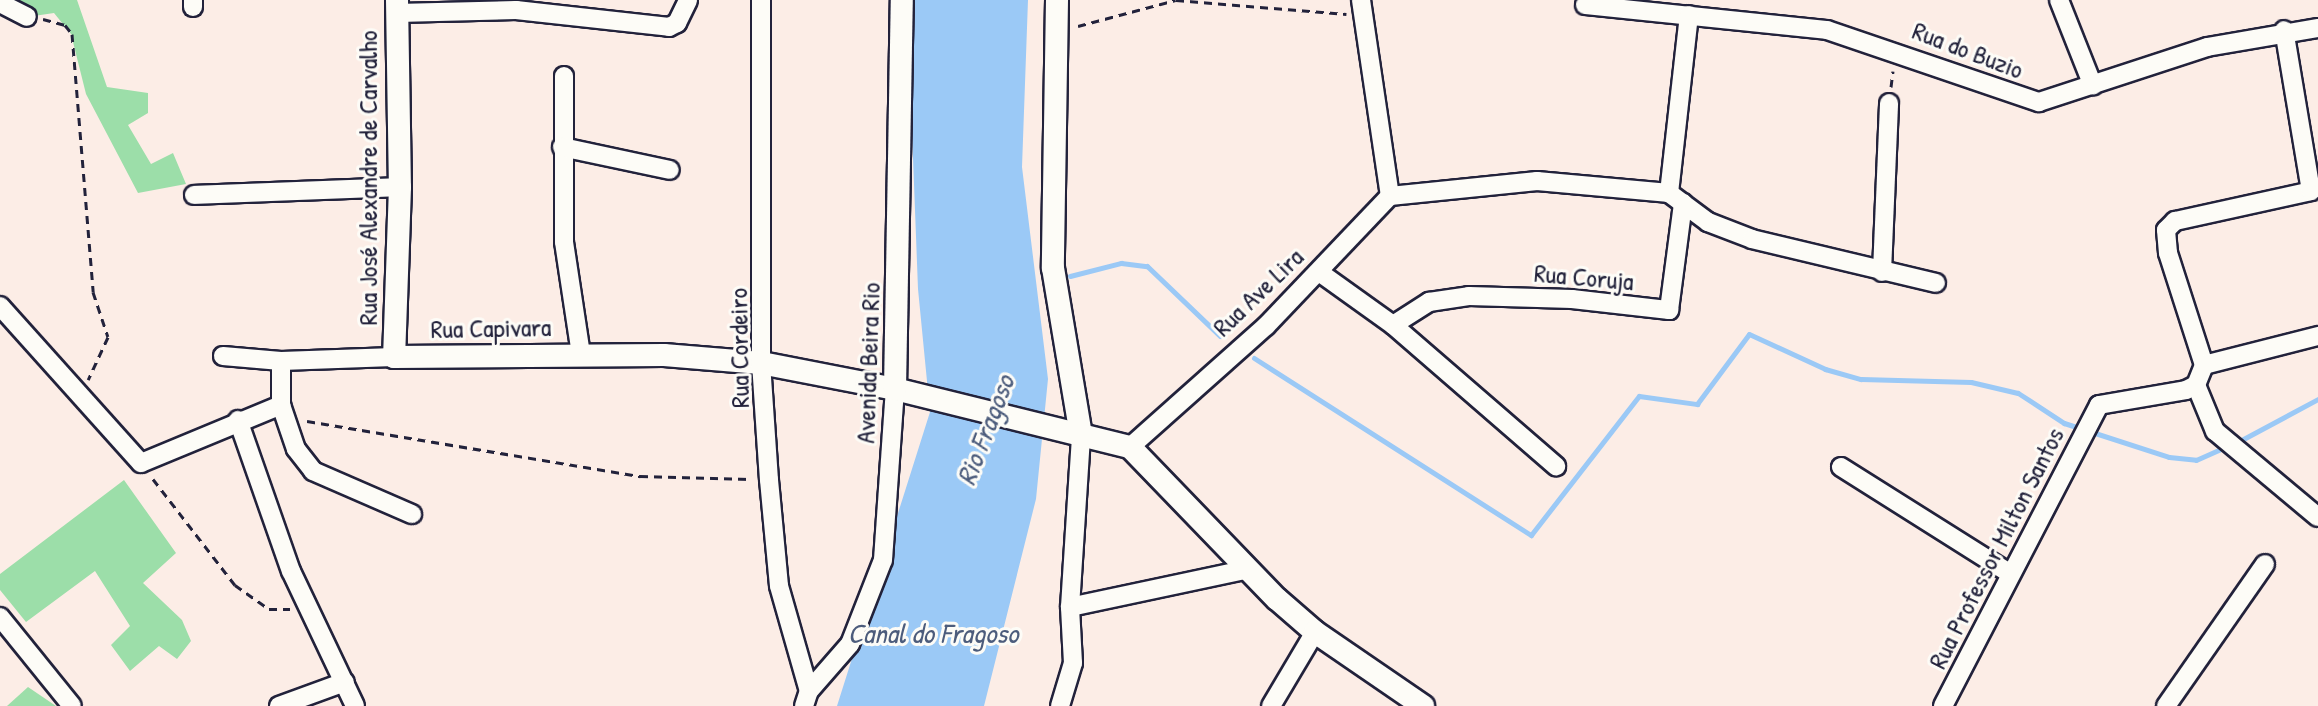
<!DOCTYPE html>
<html>
<head>
<meta charset="utf-8">
<style>
  body { margin:0 }
  #map { position:relative; width:2318px; height:706px; overflow:hidden; background:#fcede6; font-family:"Patrick Hand",sans-serif }
  div>[style] { position:absolute }
  [style*='--x'] { left:calc(var(--x)*1px); top:calc(var(--y)*1px); width:calc(var(--w)*1px); rotate:calc(var(--a)*1deg) }
  .green>* { inset:0; background:#9cdea9 }
  .water>* { inset:0; background:#9bc9f6 }
  .stream>* { height:5px; margin:-2.5px; padding:0 2.5px; transform-origin:2.5px; border-radius:2.5px; background:#9bc9f6 }
  .path>* { height:3px; margin-top:-1.5px; transform-origin:0; background:repeating-linear-gradient(90deg,#22223b 0 8px,transparent 0 14px) }
  .roads { filter:drop-shadow(2px 0 #22223b) drop-shadow(-2px 0 #22223b) drop-shadow(0 2px #22223b) drop-shadow(0 -2px #22223b) }
  .minor>* { height:18px; margin:-9px; padding:0 9px; transform-origin:9px; border-radius:9px; background:#fdfcf7 }
  .major>* { height:22px; margin:-11px; padding:0 11px; transform-origin:11px; border-radius:11px; background:#fdfcf7 }
  span { translate:-50% -50%; white-space:nowrap; text-align:center; line-height:1.15; -webkit-text-stroke:6px #fdfcf7; paint-order:stroke }
  .street-label { font-size:26px; color:#22223b }
  .water-label { font-size:28px; color:#4c5c7c; font-style:italic }
</style>
</head>
<body>
<div id="map">
  <div class="green">
    <i style="clip-path:polygon(9px 0,77px 0,107px 87px,148px 93px,148px 113px,128px 125px,151px 164px,173px 153px,186px 184px,138px 193px,86px 94px,71px 34px,54px 13px,27px 17px)"></i>
    <i style="clip-path:polygon(124px 480px,176px 553px,143px 583px,182px 620px,191px 641px,177px 659px,159px 646px,130px 671px,111px 645px,130px 626px,95px 571px,26px 622px,0 590px,0 574px)"></i>
    <i style="clip-path:polygon(28px 687px,56px 706px,7px 706px)"></i>
  </div>
  <div class="water">
    <i style="clip-path:polygon(907px 0,1028px 0,1022px 167px,1048px 379px,1036px 499px,984px 706px,837px 706px,930px 412px,918px 289px)"></i>
  </div>
  <div class="stream">
    <i style="--x:1070;--y:276;--w:53;--a:-14.3"></i>
    <i style="--x:1121;--y:263;--w:26;--a:7"></i>
    <i style="--x:1147;--y:266;--w:101;--a:43.8"></i>
    <i style="--x:1254;--y:358;--w:329;--a:32.6"></i>
    <i style="--x:1531;--y:535;--w:176;--a:-52.2"></i>
    <i style="--x:1639;--y:396;--w:59;--a:7.9"></i>
    <i style="--x:1697;--y:404;--w:87;--a:-53.4"></i>
    <i style="--x:1749;--y:334;--w:84;--a:24.7"></i>
    <i style="--x:1825;--y:369;--w:37;--a:16"></i>
    <i style="--x:1861;--y:379;--w:110;--a:1.6"></i>
    <i style="--x:1971;--y:382;--w:48;--a:13.2"></i>
    <i style="--x:2018;--y:393;--w:55;--a:33.1"></i>
    <i style="--x:2064;--y:423;--w:110;--a:17.9"></i>
    <i style="--x:2169;--y:457;--w:27;--a:6"></i>
    <i style="--x:2196;--y:460;--w:32;--a:-24"></i>
    <i style="--x:2234;--y:444;--w:95;--a:-28.2"></i>
  </div>
  <div class="path">
    <i style="--x:43;--y:19;--w:23;--a:15"></i>
    <i style="--x:65;--y:25;--w:11;--a:52"></i>
    <i style="--x:72;--y:34;--w:259;--a:85.3"></i>
    <i style="--x:93;--y:292;--w:47;--a:71.6"></i>
    <i style="--x:108;--y:337;--w:47;--a:114.9"></i>
    <i style="--x:1078;--y:26;--w:101;--a:-14.9"></i>
    <i style="--x:1176;--y:0;--w:171;--a:4.7"></i>
    <i style="--x:1891;--y:87;--w:16;--a:-83"></i>
    <i style="--x:307;--y:421;--w:338;--a:9.4"></i>
    <i style="--x:640;--y:476;--w:110;--a:1.6"></i>
    <i style="--x:153;--y:479;--w:134;--a:52.3"></i>
    <i style="--x:235;--y:585;--w:42;--a:35.2"></i>
    <i style="--x:269;--y:609;--w:21;--a:0"></i>
  </div>
  <div class="roads">
    <div class="minor">
      <i style="--x:761;--y:0;--w:363;--a:90"></i>
      <i style="--x:761;--y:363;--w:117;--a:86.1"></i>
      <i style="--x:769;--y:480;--w:106;--a:84.6"></i>
      <i style="--x:779;--y:586;--w:109;--a:74.1"></i>
      <i style="--x:1361;--y:0;--w:198;--a:81.6"></i>
      <i style="--x:2059;--y:0;--w:92;--a:68.4"></i>
      <i style="--x:0;--y:3;--w:30;--a:27"></i>
      <i style="--x:1585;--y:5;--w:243;--a:5.9"></i>
      <i style="--x:1827;--y:30;--w:224;--a:18.8"></i>
      <i style="--x:2039;--y:102;--w:177;--a:-18.1"></i>
      <i style="--x:2207;--y:47;--w:113;--a:-9.7"></i>
      <i style="--x:193;--y:7;--w:7;--a:-90"></i>
      <i style="--x:397;--y:13;--w:119;--a:-1.4"></i>
      <i style="--x:516;--y:10;--w:154;--a:6.3"></i>
      <i style="--x:669;--y:27;--w:9;--a:-27"></i>
      <i style="--x:677;--y:23;--w:25;--a:-64"></i>
      <i style="--x:564;--y:76;--w:166;--a:90"></i>
      <i style="--x:564;--y:242;--w:113;--a:81.4"></i>
      <i style="--x:562;--y:147;--w:110;--a:12"></i>
      <i style="--x:1669;--y:193;--w:179;--a:-83.6"></i>
      <i style="--x:194;--y:195;--w:206;--a:-2.2"></i>
      <i style="--x:1319;--y:272;--w:91;--a:35.6"></i>
      <i style="--x:1393;--y:325;--w:216;--a:40.9"></i>
      <i style="--x:1882;--y:272;--w:169;--a:-87.6"></i>
      <i style="--x:0;--y:306;--w:211;--a:48.1"></i>
      <i style="--x:141;--y:463;--w:152;--a:-22.5"></i>
      <i style="--x:281;--y:405;--w:44;--a:-90"></i>
      <i style="--x:281;--y:361;--w:113;--a:-2"></i>
      <i style="--x:1393;--y:325;--w:43;--a:-32.6"></i>
      <i style="--x:1429;--y:302;--w:40;--a:-8.5"></i>
      <i style="--x:1469;--y:296;--w:103;--a:1.7"></i>
      <i style="--x:1572;--y:299;--w:98;--a:6.5"></i>
      <i style="--x:1669;--y:310;--w:108;--a:-82.5"></i>
      <i style="--x:223;--y:356;--w:58;--a:4.9"></i>
      <i style="--x:2204;--y:365;--w:118;--a:-107.8"></i>
      <i style="--x:2168;--y:253;--w:23;--a:-95"></i>
      <i style="--x:2166;--y:230;--w:13;--a:-45"></i>
      <i style="--x:2175;--y:221;--w:139;--a:-12.4"></i>
      <i style="--x:2311;--y:191;--w:163;--a:-99.5"></i>
      <i style="--x:2196;--y:385;--w:50;--a:67.6"></i>
      <i style="--x:2215;--y:431;--w:134;--a:39.9"></i>
      <i style="--x:281;--y:405;--w:46;--a:71.2"></i>
      <i style="--x:296;--y:449;--w:28;--a:52"></i>
      <i style="--x:313;--y:471;--w:108;--a:23.5"></i>
      <i style="--x:238;--y:420;--w:160;--a:70.7"></i>
      <i style="--x:291;--y:571;--w:149;--a:64.6"></i>
      <i style="--x:1130;--y:447;--w:182;--a:-41.7"></i>
      <i style="--x:1266;--y:326;--w:180;--a:-46.4"></i>
      <i style="--x:1390;--y:196;--w:148;--a:-5.8"></i>
      <i style="--x:1537;--y:181;--w:133;--a:5.2"></i>
      <i style="--x:1669;--y:193;--w:49;--a:36.6"></i>
      <i style="--x:1708;--y:222;--w:47;--a:21.1"></i>
      <i style="--x:1752;--y:239;--w:189;--a:13.4"></i>
      <i style="--x:1841;--y:467;--w:199;--a:32.2"></i>
      <i style="--x:1070;--y:607;--w:183;--a:-12"></i>
      <i style="--x:0;--y:617;--w:114;--a:51"></i>
      <i style="--x:279;--y:706;--w:70;--a:-20"></i>
      <i style="--x:804;--y:706;--w:16;--a:-72"></i>
      <i style="--x:809;--y:691;--w:62;--a:-48.9"></i>
      <i style="--x:850;--y:644;--w:90;--a:-68.6"></i>
      <i style="--x:883;--y:560;--w:171;--a:-86"></i>
      <i style="--x:1060;--y:706;--w:45;--a:-73.2"></i>
      <i style="--x:1073;--y:663;--w:56;--a:-93.1"></i>
      <i style="--x:1070;--y:607;--w:172;--a:-86.3"></i>
      <i style="--x:1271;--y:706;--w:86;--a:-59.3"></i>
      <i style="--x:1943;--y:706;--w:339;--a:-62.6"></i>
      <i style="--x:2099;--y:405;--w:88;--a:-9.8"></i>
      <i style="--x:2186;--y:390;--w:11;--a:-27"></i>
      <i style="--x:2196;--y:385;--w:22;--a:-68"></i>
      <i style="--x:2204;--y:365;--w:118;--a:-14.3"></i>
      <i style="--x:2166;--y:706;--w:173;--a:-55.1"></i>
    </div>
    <div class="major">
      <i style="--x:397;--y:0;--w:187;--a:89.1"></i>
      <i style="--x:400;--y:187;--w:170;--a:92"></i>
      <i style="--x:394;--y:357;--w:270;--a:-0.4"></i>
      <i style="--x:664;--y:355;--w:97;--a:4.7"></i>
      <i style="--x:761;--y:363;--w:136;--a:11"></i>
      <i style="--x:895;--y:389;--w:242;--a:13.9"></i>
      <i style="--x:1130;--y:447;--w:211;--a:46"></i>
      <i style="--x:1277;--y:599;--w:50;--a:41"></i>
      <i style="--x:1315;--y:632;--w:131;--a:34.4"></i>
      <i style="--x:1057;--y:0;--w:268;--a:90.9"></i>
      <i style="--x:1053;--y:268;--w:169;--a:80.5"></i>
      <i style="--x:895;--y:389;--w:389;--a:-89"></i>
    </div>
  </div>
  <div class="street-label">
    <span style="left:1968px;top:50px;rotate:21deg">Rua do Buzio</span>
    <span style="left:368px;top:178px;rotate:-90deg">Rua José Alexandre de Carvalho</span>
    <span style="left:1584px;top:277px;rotate:5deg">Rua Coruja</span>
    <span style="left:1258px;top:292px;rotate:-44deg">Rua Ave Lira</span>
    <span style="left:491px;top:328px;rotate:-1deg">Rua Capivara</span>
    <span style="left:739px;top:348px;rotate:-91deg">Rua Cordeiro</span>
    <span style="left:868px;top:363px;rotate:-88deg">Avenida Beira Rio</span>
    <span style="left:1996px;top:548px;rotate:-63deg">Rua Professor Milton Santos</span>
  </div>
  <div class="water-label">
    <span style="left:985px;top:430px;rotate:-69deg">Rio Fragoso</span>
    <span style="left:933px;top:633px">Canal do Fragoso</span>
  </div>
</div>
</body>
</html>
